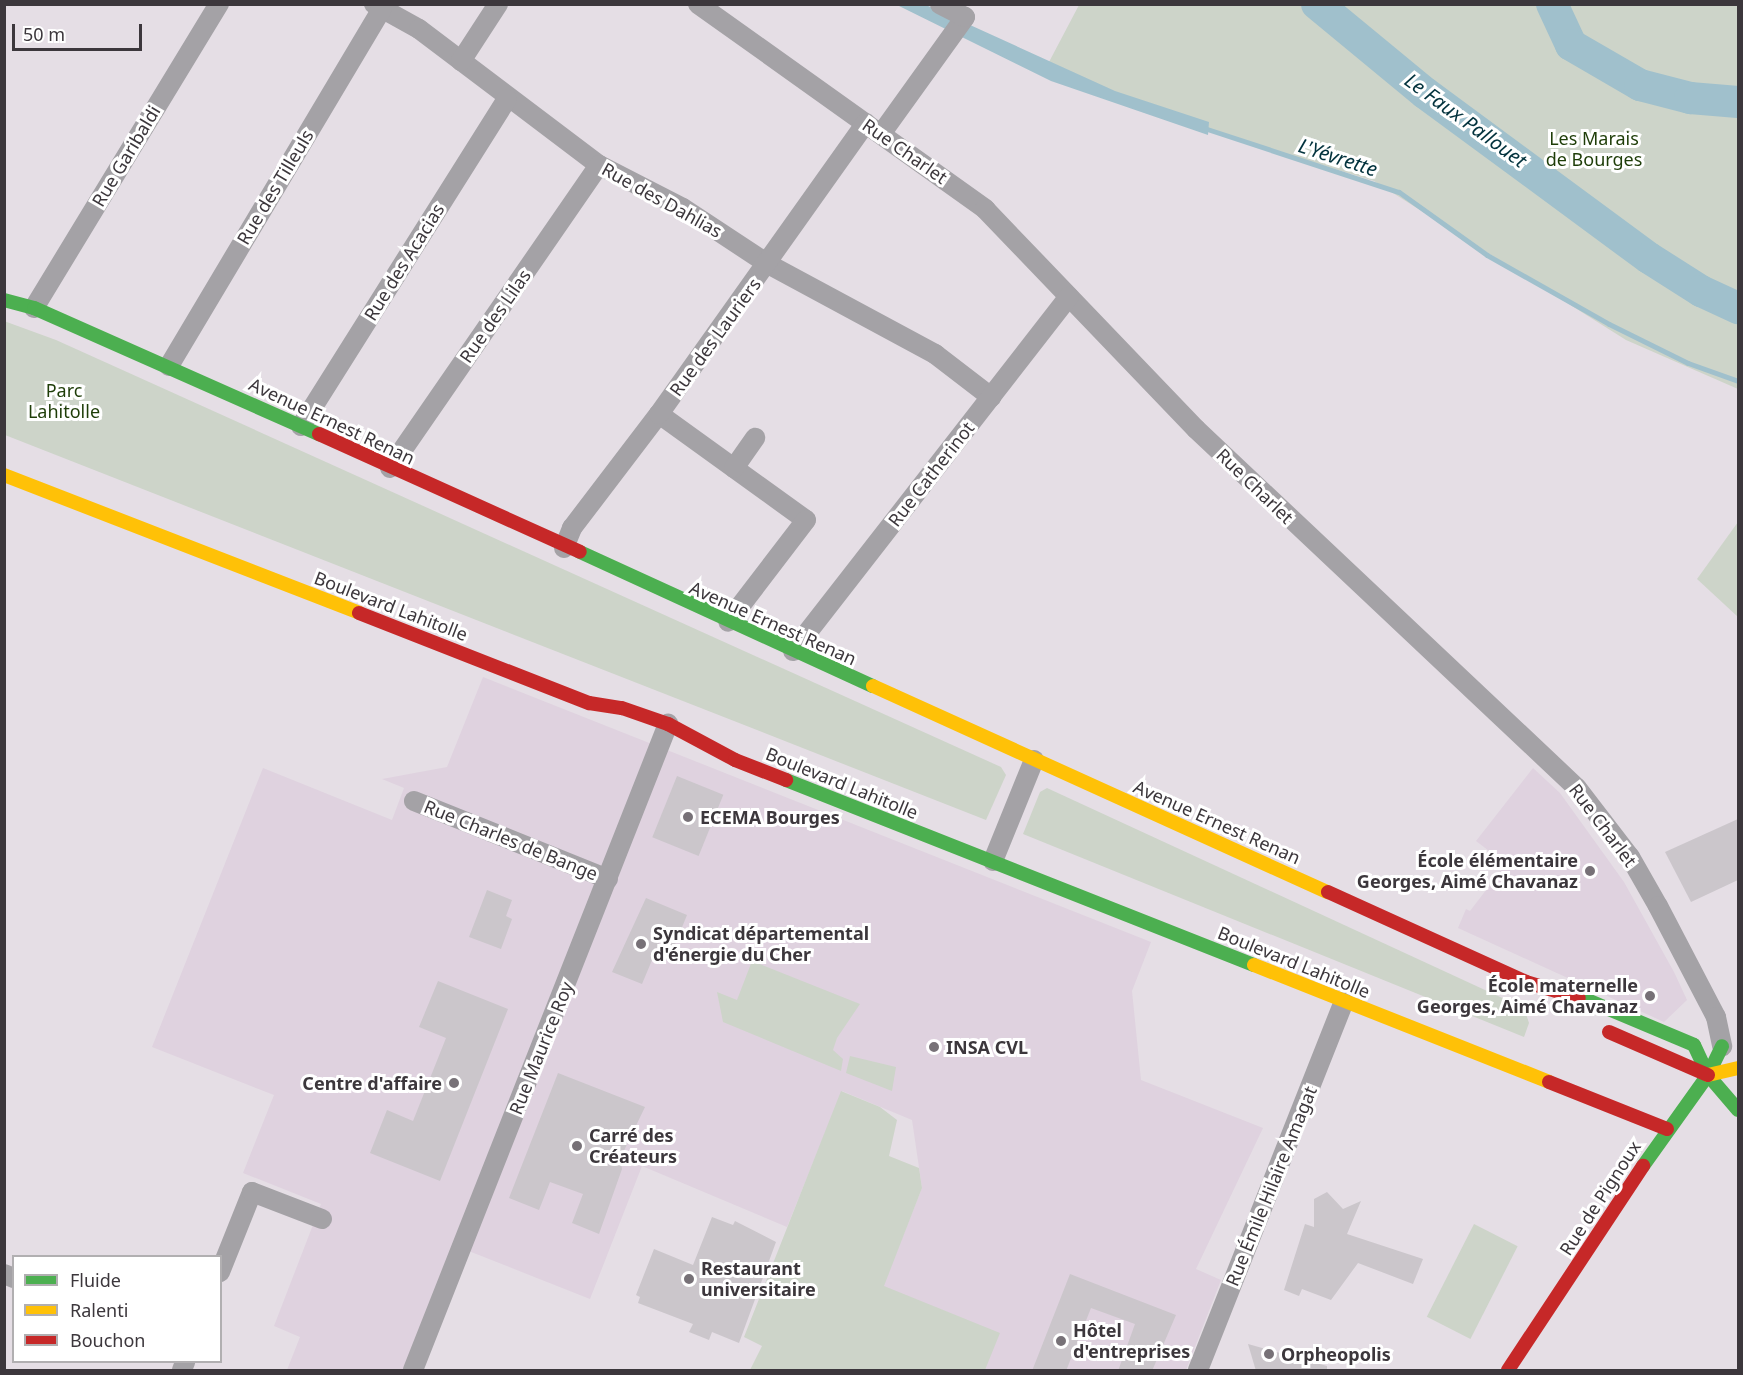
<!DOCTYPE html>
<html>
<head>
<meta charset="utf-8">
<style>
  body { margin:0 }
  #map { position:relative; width:1743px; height:1375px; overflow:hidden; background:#e5dee5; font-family:"Noto Sans",sans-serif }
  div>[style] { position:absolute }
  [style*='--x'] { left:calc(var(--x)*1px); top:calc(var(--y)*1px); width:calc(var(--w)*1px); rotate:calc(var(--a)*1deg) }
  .built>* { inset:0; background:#dfd2df }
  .green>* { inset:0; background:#cdd4c9; transform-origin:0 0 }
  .water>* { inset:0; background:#a0c0cc }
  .stream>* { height:5px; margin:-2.5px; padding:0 2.5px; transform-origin:2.5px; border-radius:2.5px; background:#a0c0cc }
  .river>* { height:32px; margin:-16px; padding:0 16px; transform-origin:16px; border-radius:16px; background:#a0c0cc }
  .building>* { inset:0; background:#cbc6cb; transform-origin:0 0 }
  .street>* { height:20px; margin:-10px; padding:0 10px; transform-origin:10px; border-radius:10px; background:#a4a2a6 }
  .fast>* { height:14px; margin:-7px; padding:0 7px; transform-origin:7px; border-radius:7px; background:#4caf50 }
  .slow>* { height:14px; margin:-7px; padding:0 7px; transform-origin:7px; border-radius:7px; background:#ffc107 }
  .jam>* { height:14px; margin:-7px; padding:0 7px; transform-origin:7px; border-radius:7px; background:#c62828 }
  .dots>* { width:16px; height:16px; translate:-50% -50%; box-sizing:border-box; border:3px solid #fff; border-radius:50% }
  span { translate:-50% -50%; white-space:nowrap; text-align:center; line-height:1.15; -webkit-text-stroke:6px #fff; paint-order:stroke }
  .park-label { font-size:18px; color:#1e3d08 }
  .street-label { font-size:18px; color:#3c373c }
  .poi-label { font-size:18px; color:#3c373c; font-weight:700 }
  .left { translate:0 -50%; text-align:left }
  .right { translate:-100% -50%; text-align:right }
  .water-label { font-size:20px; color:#02323d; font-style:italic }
  .frame { position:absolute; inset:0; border:6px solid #3c373c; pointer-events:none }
  .legend { position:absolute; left:12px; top:1255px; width:210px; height:108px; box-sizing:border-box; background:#fff; border:2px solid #b1afb1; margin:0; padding:8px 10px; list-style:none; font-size:18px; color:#3c373c }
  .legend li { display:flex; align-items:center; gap:12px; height:30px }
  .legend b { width:30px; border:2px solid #b1afb1 }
  .scale { position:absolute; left:12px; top:24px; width:130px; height:27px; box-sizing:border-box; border:3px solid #3c373c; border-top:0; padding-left:8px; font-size:18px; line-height:21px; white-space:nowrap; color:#3c373c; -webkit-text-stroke:4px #fff; paint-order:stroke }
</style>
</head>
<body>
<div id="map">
  <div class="built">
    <i style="clip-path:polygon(483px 677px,1151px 942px,1132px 991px,1141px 1080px,1263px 1128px,1196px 1269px,1221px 1280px,1186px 1370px,850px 1370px,922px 1188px,912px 1120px,842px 1091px,787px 1227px,642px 1166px,590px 1299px,461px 1248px,413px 1370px,287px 1370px,300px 1337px,274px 1326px,321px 1204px,243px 1173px,274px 1095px,152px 1047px,263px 768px,392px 820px,404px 788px,382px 779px,447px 767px)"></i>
    <i style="clip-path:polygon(1533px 768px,1560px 793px,1624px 882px,1674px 972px,1687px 1000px,1664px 1022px,1458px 928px,1466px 909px,1470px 911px,1506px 864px,1476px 841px)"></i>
  </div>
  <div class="green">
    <i style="clip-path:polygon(1079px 5px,1738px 5px,1738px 389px,1626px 340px,1374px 181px,1173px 119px,1065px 76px,1049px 62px)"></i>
    <i style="clip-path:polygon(4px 321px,56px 340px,1001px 767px,1006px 775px,986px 820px,5px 435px)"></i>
    <i style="clip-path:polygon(1738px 522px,1738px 617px,1697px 579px)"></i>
    <i style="clip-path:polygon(1047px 788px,1524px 1008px,1529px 1023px,1524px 1037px,1023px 834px,1040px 792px)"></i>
    <i style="clip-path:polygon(752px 961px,860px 1004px,837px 1038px,833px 1050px,843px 1059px,841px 1071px,723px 1022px,717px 992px,737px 1000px)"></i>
    <i style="clip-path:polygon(850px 1056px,896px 1067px,892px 1091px,846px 1073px)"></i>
    <i style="clip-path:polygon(841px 1091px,880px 1107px,897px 1120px,889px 1156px,919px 1168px,922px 1188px,884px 1286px,1000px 1333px,985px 1370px,750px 1370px,762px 1346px,744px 1337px)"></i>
    <i style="left:1474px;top:1224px;width:49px;height:104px;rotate:27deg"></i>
  </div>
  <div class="water">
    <i style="clip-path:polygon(897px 5px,926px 5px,1115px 91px,1209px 122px,1208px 135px,1051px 81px)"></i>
  </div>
  <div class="stream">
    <i style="--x:1204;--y:128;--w:205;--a:18.2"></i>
    <i style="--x:1399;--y:192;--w:108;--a:35.6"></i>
    <i style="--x:1487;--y:255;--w:140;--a:29.5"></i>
    <i style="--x:1609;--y:324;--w:88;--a:26.3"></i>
    <i style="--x:1688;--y:363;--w:53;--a:19.8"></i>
  </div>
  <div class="river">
    <i style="--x:1317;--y:4;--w:140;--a:39.5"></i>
    <i style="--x:1425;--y:93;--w:278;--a:36.4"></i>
    <i style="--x:1649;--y:258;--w:62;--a:32.4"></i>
    <i style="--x:1701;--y:291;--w:41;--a:24.7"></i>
    <i style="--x:1552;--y:4;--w:45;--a:65.1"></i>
    <i style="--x:1571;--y:45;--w:80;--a:30.1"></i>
    <i style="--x:1640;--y:85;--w:52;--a:14.6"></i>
    <i style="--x:1690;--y:98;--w:48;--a:4.8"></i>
  </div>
  <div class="building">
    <i style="left:677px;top:776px;width:50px;height:66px;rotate:22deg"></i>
    <i style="clip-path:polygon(1738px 819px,1738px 880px,1691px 902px,1665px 852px)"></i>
    <i style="clip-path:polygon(487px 890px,512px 900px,506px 916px,512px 919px,501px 949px,469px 937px)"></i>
    <i style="clip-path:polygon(646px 898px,687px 915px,674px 947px,660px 941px,642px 984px,612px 972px)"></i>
    <i style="clip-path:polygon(438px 981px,508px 1009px,440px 1181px,370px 1153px,387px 1110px,413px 1121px,446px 1038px,419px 1027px)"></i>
    <i style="clip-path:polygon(558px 1073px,645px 1107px,620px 1159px,622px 1169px,599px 1234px,572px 1223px,583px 1194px,550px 1182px,539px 1210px,509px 1198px)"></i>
    <i style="clip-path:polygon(1327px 1192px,1343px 1209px,1361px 1201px,1347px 1234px,1423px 1259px,1413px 1284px,1358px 1263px,1331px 1300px,1302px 1289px,1299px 1296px,1284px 1290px,1305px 1224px,1314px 1227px,1314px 1199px)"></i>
    <i style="clip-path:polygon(712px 1217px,733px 1225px,735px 1221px,776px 1242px,739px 1343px,712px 1332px,709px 1340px,689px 1332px,693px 1324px,638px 1303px,640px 1297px,636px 1295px,654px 1249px,693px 1265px)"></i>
    <i style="clip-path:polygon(1070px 1274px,1176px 1315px,1152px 1371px,1118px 1371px,1135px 1324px,1091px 1308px,1066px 1371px,1032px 1371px)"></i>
    <i style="clip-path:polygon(1248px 1344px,1327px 1366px,1327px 1371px,1256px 1371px)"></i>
  </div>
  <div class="street">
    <i style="--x:374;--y:4;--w:51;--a:29.1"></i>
    <i style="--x:419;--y:29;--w:226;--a:37.1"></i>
    <i style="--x:599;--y:165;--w:94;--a:27.1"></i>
    <i style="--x:683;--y:208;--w:102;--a:33.4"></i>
    <i style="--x:768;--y:264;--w:190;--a:28.3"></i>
    <i style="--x:935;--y:354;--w:71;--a:37.5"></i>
    <i style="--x:698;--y:4;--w:353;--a:35.5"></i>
    <i style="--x:985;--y:209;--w:305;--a:46.2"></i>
    <i style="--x:1196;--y:429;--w:523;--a:43.3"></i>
    <i style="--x:1577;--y:788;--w:87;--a:52.5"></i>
    <i style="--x:1630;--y:857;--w:56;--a:60.3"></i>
    <i style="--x:1658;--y:906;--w:125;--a:62.4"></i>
    <i style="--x:1716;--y:1017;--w:30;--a:78"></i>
    <i style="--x:461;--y:61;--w:68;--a:-57"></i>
    <i style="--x:881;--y:134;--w:144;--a:-54.3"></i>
    <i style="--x:965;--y:17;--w:28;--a:-153"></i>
    <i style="--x:34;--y:308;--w:356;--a:-58.7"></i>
    <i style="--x:169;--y:366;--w:416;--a:-59.2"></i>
    <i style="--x:659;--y:414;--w:181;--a:35.8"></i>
    <i style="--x:806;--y:520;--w:128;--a:127.4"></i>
    <i style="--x:301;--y:426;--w:386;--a:-57.8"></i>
    <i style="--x:390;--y:468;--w:368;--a:-55.4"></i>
    <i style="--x:734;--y:468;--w:37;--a:-55"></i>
    <i style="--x:564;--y:548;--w:22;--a:-68"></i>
    <i style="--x:572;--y:528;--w:143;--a:-52.7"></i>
    <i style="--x:659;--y:414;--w:357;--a:-54.6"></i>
    <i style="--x:793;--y:651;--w:449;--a:-52.1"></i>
    <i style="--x:414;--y:801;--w:209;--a:21.9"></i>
    <i style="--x:993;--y:861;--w:109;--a:-67.9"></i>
    <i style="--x:220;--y:1272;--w:86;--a:-68.2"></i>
    <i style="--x:252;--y:1192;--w:75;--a:21.1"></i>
    <i style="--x:4;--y:1274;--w:11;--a:22"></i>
    <i style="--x:182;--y:1370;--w:9;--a:-69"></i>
    <i style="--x:413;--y:1370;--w:695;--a:-68.46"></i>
    <i style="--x:1198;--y:1370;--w:396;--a:-68.4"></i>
  </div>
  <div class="fast">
    <i style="--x:4;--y:300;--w:31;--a:15"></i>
    <i style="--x:34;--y:308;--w:312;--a:23.9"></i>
    <i style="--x:580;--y:552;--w:322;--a:24.6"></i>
    <i style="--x:786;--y:780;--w:503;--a:21.57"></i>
    <i style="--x:1561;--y:989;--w:144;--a:22.8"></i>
    <i style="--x:1694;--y:1045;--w:33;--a:65"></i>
    <i style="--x:1708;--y:1075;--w:46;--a:49.4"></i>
    <i style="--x:1643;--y:1166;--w:112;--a:-54.5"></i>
    <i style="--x:1708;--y:1075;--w:32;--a:-64"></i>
  </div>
  <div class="slow">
    <i style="--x:4;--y:475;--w:381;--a:21.2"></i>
    <i style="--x:873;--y:686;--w:499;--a:24.4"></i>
    <i style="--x:1254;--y:965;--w:317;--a:21.6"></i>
    <i style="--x:1708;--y:1075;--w:31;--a:-13"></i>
  </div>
  <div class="jam">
    <i style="--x:319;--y:434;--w:286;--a:24.3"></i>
    <i style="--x:359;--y:613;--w:247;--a:21.4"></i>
    <i style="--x:589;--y:703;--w:33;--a:9"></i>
    <i style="--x:622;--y:708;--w:49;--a:19.2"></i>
    <i style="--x:668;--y:724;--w:76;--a:28.2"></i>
    <i style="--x:735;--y:760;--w:55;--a:21.4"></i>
    <i style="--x:1328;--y:892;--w:217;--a:24.4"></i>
    <i style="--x:1526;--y:982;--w:55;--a:16.8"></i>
    <i style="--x:1609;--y:1032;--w:108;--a:23.5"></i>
    <i style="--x:1549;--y:1082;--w:127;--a:21.7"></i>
    <i style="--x:1508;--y:1370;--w:245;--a:-56.5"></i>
  </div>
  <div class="dots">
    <i style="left:688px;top:817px;background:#777177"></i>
    <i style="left:1590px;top:871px;background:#777177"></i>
    <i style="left:641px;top:944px;background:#777177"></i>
    <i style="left:1650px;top:996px;background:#777177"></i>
    <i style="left:934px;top:1047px;background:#777177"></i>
    <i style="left:454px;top:1083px;background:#777177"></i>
    <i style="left:577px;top:1146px;background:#777177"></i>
    <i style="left:689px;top:1279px;background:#777177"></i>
    <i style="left:1061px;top:1341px;background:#777177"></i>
    <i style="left:1269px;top:1354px;background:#777177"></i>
  </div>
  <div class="park-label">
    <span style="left:1594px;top:149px">Les Marais<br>de Bourges</span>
    <span style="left:64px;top:401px">Parc<br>Lahitolle</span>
  </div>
  <div class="street-label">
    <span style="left:905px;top:151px;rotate:35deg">Rue Charlet</span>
    <span style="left:126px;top:156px;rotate:-59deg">Rue Garibaldi</span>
    <span style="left:275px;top:187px;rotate:-59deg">Rue des Tilleuls</span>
    <span style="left:662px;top:200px;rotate:29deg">Rue des Dahlias</span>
    <span style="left:404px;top:262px;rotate:-58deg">Rue des Acacias</span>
    <span style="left:495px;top:316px;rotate:-55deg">Rue des Lilas</span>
    <span style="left:715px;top:337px;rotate:-54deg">Rue des Lauriers</span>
    <span style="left:332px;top:421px;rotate:25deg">Avenue Ernest Renan</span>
    <span style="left:931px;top:474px;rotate:-52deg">Rue Catherinot</span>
    <span style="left:1255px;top:486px;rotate:44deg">Rue Charlet</span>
    <span style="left:391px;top:606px;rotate:21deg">Boulevard Lahitolle</span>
    <span style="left:773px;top:623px;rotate:24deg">Avenue Ernest Renan</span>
    <span style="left:842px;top:783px;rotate:22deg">Boulevard Lahitolle</span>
    <span style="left:1217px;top:822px;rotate:24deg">Avenue Ernest Renan</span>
    <span style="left:1603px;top:825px;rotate:53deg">Rue Charlet</span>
    <span style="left:511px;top:840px;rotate:22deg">Rue Charles de Bange</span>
    <span style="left:1294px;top:962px;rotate:22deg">Boulevard Lahitolle</span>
    <span style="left:541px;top:1048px;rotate:-68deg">Rue Maurice Roy</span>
    <span style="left:1271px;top:1186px;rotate:-68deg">Rue Émile Hilaire Amagat</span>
    <span style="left:1600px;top:1198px;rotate:-57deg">Rue de Pignoux</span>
  </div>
  <div class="poi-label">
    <span class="left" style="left:700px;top:817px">ECEMA Bourges</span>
    <span class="right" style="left:1578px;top:871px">École élémentaire<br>Georges, Aimé Chavanaz</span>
    <span class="left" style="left:653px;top:944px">Syndicat départemental<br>d'énergie du Cher</span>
    <span class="right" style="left:1638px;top:996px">École maternelle<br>Georges, Aimé Chavanaz</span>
    <span class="left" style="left:946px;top:1047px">INSA CVL</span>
    <span class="right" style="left:442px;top:1083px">Centre d'affaire</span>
    <span class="left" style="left:589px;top:1146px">Carré des<br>Créateurs</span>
    <span class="left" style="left:701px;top:1279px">Restaurant<br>universitaire</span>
    <span class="left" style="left:1073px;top:1341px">Hôtel<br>d'entreprises</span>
    <span class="left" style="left:1281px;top:1354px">Orpheopolis</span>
  </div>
  <div class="water-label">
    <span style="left:1466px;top:120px;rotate:36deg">Le Faux Pallouet</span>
    <span style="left:1338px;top:157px;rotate:18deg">L'Yévrette</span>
  </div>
  <div class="frame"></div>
  <ul class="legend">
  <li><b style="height:8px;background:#4caf50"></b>Fluide</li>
  <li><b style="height:8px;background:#ffc107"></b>Ralenti</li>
  <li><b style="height:8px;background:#c62828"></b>Bouchon</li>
  </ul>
  <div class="scale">50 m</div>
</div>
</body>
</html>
